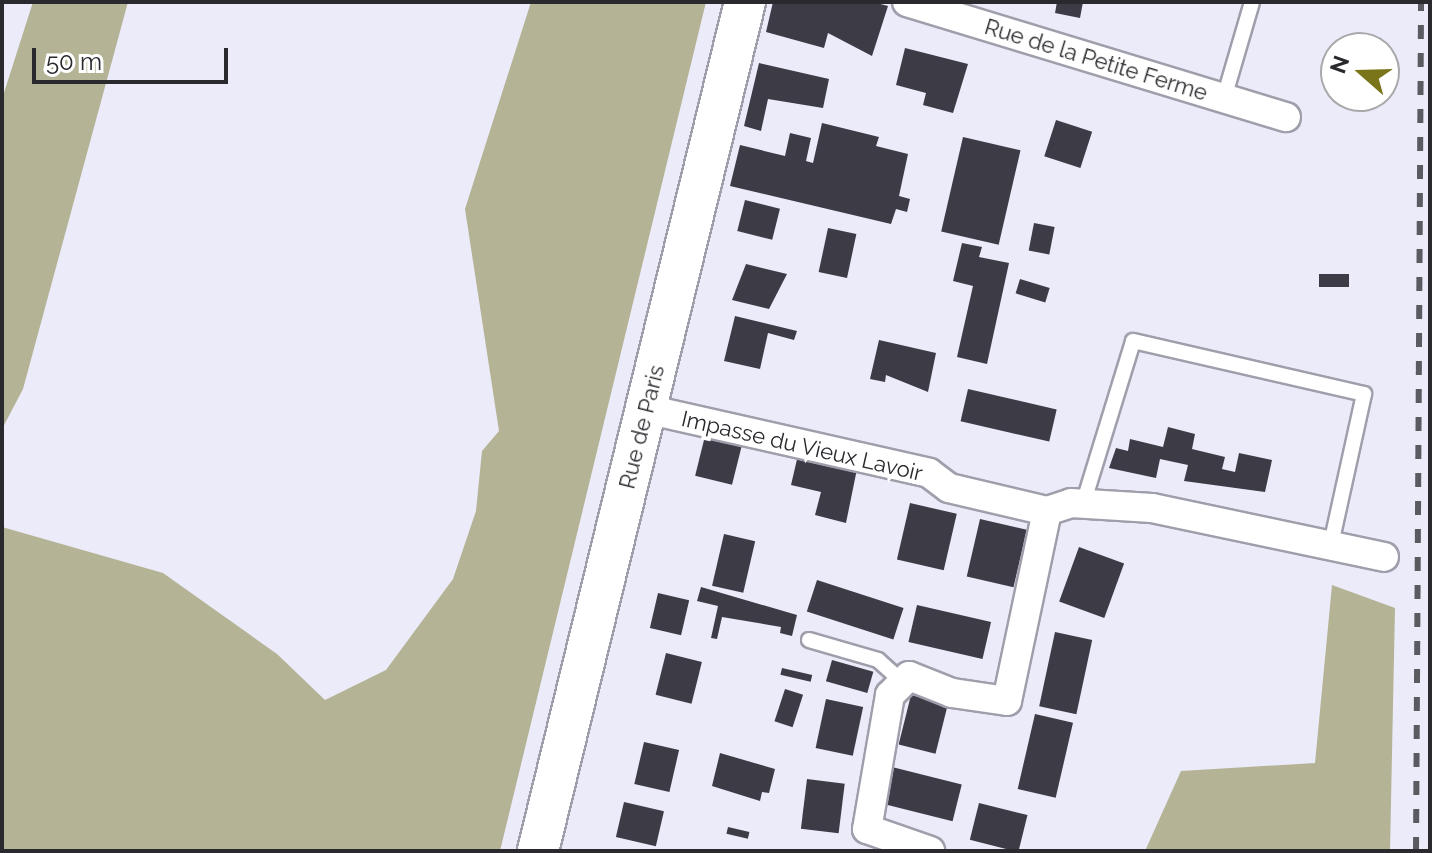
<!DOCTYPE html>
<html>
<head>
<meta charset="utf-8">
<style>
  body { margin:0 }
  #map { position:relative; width:1432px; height:853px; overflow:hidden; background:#ecebf9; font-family:Raleway,sans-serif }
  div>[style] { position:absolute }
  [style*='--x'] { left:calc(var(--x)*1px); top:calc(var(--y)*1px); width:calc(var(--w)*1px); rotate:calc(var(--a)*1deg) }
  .forest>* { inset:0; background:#b4b395 }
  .building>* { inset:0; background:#3c3b46; transform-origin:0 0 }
  .roads { filter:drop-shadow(2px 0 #9f9eab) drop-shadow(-2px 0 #9f9eab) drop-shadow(0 2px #9f9eab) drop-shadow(0 -2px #9f9eab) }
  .lane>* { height:14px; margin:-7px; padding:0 7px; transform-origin:7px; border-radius:7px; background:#fff }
  .street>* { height:28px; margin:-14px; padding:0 14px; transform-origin:14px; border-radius:14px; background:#fff }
  .secondary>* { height:40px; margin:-20px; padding:0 20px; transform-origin:20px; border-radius:20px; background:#fff }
  .rail>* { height:6px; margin-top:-3px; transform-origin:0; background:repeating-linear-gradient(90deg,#5a5a61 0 14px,transparent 0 28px) }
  span { translate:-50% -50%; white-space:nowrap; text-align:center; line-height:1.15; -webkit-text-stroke:8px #fff; paint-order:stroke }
  .street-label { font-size:22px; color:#29292e }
  .frame { position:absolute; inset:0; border:4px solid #29292e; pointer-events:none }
  .north { position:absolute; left:1320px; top:32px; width:80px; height:80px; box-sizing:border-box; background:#fff; border:2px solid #a9a9ab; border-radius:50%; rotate:290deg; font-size:22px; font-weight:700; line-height:32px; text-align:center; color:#29292e }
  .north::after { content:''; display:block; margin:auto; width:28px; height:36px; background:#7a751a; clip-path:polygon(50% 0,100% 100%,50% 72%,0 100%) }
  .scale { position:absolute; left:32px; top:48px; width:196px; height:36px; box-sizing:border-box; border:4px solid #29292e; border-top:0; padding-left:10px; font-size:24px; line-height:28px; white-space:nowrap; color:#29292e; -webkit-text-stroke:6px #fff; paint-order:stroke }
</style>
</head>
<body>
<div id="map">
  <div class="forest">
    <i style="clip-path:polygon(33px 2px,128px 2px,23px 389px,2px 429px,2px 99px)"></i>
    <i style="clip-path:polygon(531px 2px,706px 2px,500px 851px,2px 851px,2px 527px,163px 573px,277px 654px,325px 700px,386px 670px,453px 579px,476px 511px,482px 451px,499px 431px,465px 209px)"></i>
    <i style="clip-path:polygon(1332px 585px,1395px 608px,1390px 851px,1145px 851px,1181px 771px,1315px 763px)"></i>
  </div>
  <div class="building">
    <i style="clip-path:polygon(773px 2px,873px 2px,888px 6px,872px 56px,828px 33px,824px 48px,766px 32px)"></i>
    <i style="clip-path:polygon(1057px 2px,1083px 2px,1080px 18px,1055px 13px)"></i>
    <i style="clip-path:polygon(905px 48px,968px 64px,953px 113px,923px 105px,926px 93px,896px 85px)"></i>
    <i style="clip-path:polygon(759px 63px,829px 79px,823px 108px,768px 99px,761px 131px,744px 126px)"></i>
    <i style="left:1056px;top:120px;width:38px;height:38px;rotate:18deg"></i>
    <i style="clip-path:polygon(822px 123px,879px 137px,876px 146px,908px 154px,899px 196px,910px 199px,907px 212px,896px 209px,891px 224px,730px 186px,740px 145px,785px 156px,790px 133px,811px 138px,806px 161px,813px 163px)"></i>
    <i style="left:963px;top:137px;width:59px;height:97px;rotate:13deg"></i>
    <i style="left:745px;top:200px;width:36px;height:32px;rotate:14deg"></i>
    <i style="left:1034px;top:223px;width:21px;height:28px;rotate:11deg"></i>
    <i style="left:828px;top:228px;width:29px;height:45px;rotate:12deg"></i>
    <i style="clip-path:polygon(962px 243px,982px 247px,979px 257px,1009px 263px,987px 364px,957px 357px,973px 286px,953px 281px)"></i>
    <i style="clip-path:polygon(746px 264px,787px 274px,769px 309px,732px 300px)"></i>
    <i style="left:1349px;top:274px;width:13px;height:30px;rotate:90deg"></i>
    <i style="left:1020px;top:279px;width:31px;height:15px;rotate:17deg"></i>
    <i style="clip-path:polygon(735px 316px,797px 331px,794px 340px,768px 333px,760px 369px,724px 361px)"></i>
    <i style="clip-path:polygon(879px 340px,936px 353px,928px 392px,886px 375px,885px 382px,870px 379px)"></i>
    <i style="left:968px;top:389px;width:91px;height:33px;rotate:13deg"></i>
    <i style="clip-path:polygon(1168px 427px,1195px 434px,1192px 449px,1225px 457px,1222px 469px,1235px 472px,1239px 453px,1272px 460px,1265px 492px,1184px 481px,1188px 465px,1160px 459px,1156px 478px,1109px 468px,1116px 448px,1128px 451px,1130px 439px,1163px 447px)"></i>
    <i style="left:706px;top:432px;width:38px;height:45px;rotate:14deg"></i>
    <i style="clip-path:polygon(798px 455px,857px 469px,846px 523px,815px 515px,821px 492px,791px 485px)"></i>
    <i style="left:910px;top:503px;width:48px;height:58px;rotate:13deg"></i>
    <i style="left:980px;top:519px;width:48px;height:59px;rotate:13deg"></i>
    <i style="left:724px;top:534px;width:32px;height:53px;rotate:13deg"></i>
    <i style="left:1079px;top:547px;width:48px;height:58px;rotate:20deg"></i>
    <i style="left:817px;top:580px;width:91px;height:33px;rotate:18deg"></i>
    <i style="clip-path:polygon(701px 587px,797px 615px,792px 636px,780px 633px,781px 627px,722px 617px,717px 639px,711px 638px,718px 606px,697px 601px)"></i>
    <i style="left:658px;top:593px;width:32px;height:36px;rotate:13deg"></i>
    <i style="left:917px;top:605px;width:76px;height:38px;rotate:13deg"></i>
    <i style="left:1055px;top:632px;width:38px;height:76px;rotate:12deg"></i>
    <i style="left:666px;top:653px;width:37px;height:43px;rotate:14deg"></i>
    <i style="left:832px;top:660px;width:43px;height:22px;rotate:16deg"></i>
    <i style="left:782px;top:668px;width:31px;height:7px;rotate:13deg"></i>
    <i style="left:785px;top:689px;width:19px;height:34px;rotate:18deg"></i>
    <i style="left:911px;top:695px;width:38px;height:51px;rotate:14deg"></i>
    <i style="left:826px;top:699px;width:38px;height:50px;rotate:12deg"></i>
    <i style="left:1035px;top:714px;width:39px;height:77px;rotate:13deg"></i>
    <i style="left:644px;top:742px;width:36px;height:43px;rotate:13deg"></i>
    <i style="clip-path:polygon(720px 753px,775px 769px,769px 793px,762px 792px,760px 801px,712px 786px)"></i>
    <i style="left:888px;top:766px;width:76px;height:38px;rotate:14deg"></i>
    <i style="left:807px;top:779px;width:38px;height:50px;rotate:7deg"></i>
    <i style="left:624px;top:802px;width:41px;height:36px;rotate:13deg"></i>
    <i style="left:979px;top:803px;width:50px;height:38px;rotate:14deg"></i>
    <i style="left:728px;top:827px;width:22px;height:7px;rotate:13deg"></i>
  </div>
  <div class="roads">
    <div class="lane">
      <i style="--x:1224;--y:98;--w:100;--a:-73.7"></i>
      <i style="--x:1083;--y:504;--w:170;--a:-72.9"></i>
      <i style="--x:1133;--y:341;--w:237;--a:12.9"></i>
      <i style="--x:1364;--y:394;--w:144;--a:102.4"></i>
      <i style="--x:809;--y:640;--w:72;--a:16.2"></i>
      <i style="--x:878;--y:660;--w:30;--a:42"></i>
    </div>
    <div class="street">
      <i style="--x:907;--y:2;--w:396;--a:16.9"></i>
      <i style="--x:646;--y:409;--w:290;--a:12.7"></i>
      <i style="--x:929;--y:473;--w:25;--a:37"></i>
      <i style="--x:949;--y:488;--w:101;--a:13.2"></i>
      <i style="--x:1047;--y:511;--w:194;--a:101.9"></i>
      <i style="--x:1007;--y:701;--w:56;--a:-171.7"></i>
      <i style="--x:952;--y:693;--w:46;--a:-158.4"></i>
      <i style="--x:909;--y:676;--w:27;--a:135"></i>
      <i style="--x:890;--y:695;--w:136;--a:99.7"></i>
      <i style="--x:867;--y:829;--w:67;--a:19.2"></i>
      <i style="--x:1047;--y:511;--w:25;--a:-18"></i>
      <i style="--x:1071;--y:503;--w:81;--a:3.5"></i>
      <i style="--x:1152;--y:508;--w:237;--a:11.9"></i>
    </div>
    <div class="secondary">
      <i style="--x:538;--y:851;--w:874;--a:-76.3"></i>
    </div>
  </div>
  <div class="rail">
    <i style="--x:1416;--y:851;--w:849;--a:-89.66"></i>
  </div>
  <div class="street-label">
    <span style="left:1096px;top:60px;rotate:17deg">Rue de la Petite Ferme</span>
    <span style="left:642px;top:427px;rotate:-76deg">Rue de Paris</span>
    <span style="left:802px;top:446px;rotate:13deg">Impasse du Vieux Lavoir</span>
  </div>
  <div class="frame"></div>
  <div class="north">N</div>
  <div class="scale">50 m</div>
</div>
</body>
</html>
